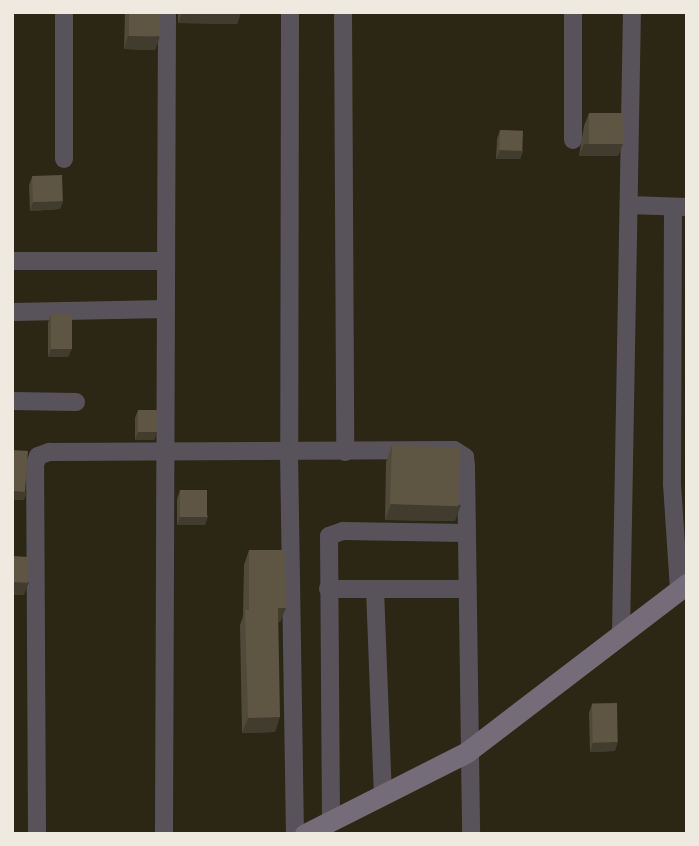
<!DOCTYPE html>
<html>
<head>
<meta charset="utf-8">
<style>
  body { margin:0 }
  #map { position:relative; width:699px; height:846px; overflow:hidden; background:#2c2614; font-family:Bitter,serif }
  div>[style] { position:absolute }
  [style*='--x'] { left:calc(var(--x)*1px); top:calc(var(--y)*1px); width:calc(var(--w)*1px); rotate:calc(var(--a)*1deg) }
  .street>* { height:18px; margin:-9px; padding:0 9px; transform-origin:9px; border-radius:9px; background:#58535b }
  .secondary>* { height:21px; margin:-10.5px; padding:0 10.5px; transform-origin:10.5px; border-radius:10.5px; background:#746c79 }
  .wall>* { inset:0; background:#514a3a }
  .shaded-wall>* { inset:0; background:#423c2f }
  .building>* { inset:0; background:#5e5643; transform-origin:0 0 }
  span { translate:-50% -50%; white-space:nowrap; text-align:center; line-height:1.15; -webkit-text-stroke:5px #221c0a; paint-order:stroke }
  .frame { position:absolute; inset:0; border:14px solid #eeeadf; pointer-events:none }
</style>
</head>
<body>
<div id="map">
  <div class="street">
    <i style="--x:290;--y:12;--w:441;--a:90.1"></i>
    <i style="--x:289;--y:453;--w:381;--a:89.1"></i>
    <i style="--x:343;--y:12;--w:440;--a:89.7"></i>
    <i style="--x:573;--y:140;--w:128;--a:-90"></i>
    <i style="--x:64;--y:159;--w:147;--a:-90"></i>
    <i style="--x:629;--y:205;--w:58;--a:2"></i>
    <i style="--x:673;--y:207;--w:277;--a:90.2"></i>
    <i style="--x:672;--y:484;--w:105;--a:86.2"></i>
    <i style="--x:12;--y:261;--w:154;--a:0"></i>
    <i style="--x:12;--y:312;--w:154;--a:-1.1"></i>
    <i style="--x:12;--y:401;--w:64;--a:0.9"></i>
    <i style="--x:328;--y:589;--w:138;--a:0"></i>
    <i style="--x:375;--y:589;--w:205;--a:87.8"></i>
    <i style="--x:621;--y:633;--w:621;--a:-88.99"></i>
    <i style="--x:331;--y:820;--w:284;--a:-90.4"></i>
    <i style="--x:329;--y:536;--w:15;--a:-20"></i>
    <i style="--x:343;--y:531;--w:123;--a:0.9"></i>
    <i style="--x:37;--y:834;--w:369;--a:-90.3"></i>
    <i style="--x:35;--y:465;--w:9;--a:-72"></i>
    <i style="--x:38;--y:456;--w:12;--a:-20"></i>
    <i style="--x:49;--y:452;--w:405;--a:-0.3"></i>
    <i style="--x:454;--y:450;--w:13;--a:32"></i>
    <i style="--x:465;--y:457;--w:9;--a:84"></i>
    <i style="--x:466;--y:466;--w:368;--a:89.2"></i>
    <i style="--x:164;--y:834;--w:822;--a:-89.79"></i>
  </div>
  <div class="secondary">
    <i style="--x:305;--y:834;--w:182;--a:-26.8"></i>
    <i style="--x:467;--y:752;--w:277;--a:-37.4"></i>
  </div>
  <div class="wall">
    <i style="clip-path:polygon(125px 12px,160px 12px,155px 50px,124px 49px)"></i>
    <i style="clip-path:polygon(178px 12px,241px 12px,237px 24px,178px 23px)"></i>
    <i style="clip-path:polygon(589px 113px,618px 156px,579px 156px,584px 126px)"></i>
    <i style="clip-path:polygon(500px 130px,523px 151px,520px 159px,496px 159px,497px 139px)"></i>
    <i style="clip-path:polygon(32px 177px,63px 201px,60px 209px,30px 211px,29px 185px)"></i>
    <i style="clip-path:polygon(51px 314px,68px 357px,48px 357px,48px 323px)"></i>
    <i style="clip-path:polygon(138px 410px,157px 432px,154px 440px,135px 440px,135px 418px)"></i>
    <i style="clip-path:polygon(392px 445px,455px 521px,385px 520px,386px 462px)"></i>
    <i style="clip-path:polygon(180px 490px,208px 516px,205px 525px,177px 525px,177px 499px)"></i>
    <i style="clip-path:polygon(249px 550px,286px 608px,280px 622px,278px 622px,275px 732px,242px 733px,240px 625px,243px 616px,244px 565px)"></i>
    <i style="clip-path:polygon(592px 704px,615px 751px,590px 752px,589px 713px)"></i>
  </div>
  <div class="shaded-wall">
    <i style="clip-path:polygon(182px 12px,241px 12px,237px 24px,178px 23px)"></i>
    <i style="clip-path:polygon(128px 36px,160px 37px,155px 50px,124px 49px)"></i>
    <i style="clip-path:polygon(584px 144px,623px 144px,618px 156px,579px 156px)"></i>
    <i style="clip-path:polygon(500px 150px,523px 151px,520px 159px,496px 159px)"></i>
    <i style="clip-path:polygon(63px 201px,60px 209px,30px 211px,33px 202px)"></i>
    <i style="clip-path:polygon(51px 349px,72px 349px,68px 357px,48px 357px)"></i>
    <i style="clip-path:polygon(138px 432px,157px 432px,154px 440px,135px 440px)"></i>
    <i style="clip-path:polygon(12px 491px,27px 492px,24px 500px,12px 500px)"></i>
    <i style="clip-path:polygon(391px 504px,461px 505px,455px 521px,385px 520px)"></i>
    <i style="clip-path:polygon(208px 516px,205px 525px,177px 525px,180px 517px)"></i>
    <i style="clip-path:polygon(12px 582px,29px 582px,24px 595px,12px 595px)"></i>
    <i style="clip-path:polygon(278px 608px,286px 608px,280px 622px,272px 622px)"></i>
    <i style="clip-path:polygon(280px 717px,275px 732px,242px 733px,248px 718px)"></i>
    <i style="clip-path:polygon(618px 742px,615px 751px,590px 752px,593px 743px)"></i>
  </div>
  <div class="building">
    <i style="left:129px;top:12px;width:31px;height:24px"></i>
    <i style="left:589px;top:113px;width:34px;height:31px"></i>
    <i style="left:500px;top:130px;width:23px;height:20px;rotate:2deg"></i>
    <i style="left:62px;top:175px;width:26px;height:30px;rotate:88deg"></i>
    <i style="left:51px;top:314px;width:21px;height:35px"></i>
    <i style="left:138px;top:410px;width:19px;height:22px"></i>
    <i style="left:392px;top:445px;width:68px;height:59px;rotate:2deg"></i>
    <i style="left:12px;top:450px;width:16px;height:41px;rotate:4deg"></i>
    <i style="left:180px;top:490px;width:27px;height:27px"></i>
    <i style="clip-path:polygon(249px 550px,285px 550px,286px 608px,278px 608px,280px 717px,248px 718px,245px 610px,249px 610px)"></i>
    <i style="left:12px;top:556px;width:17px;height:26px;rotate:3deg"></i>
    <i style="left:617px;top:703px;width:39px;height:25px;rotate:89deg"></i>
  </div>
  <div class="frame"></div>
</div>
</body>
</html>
